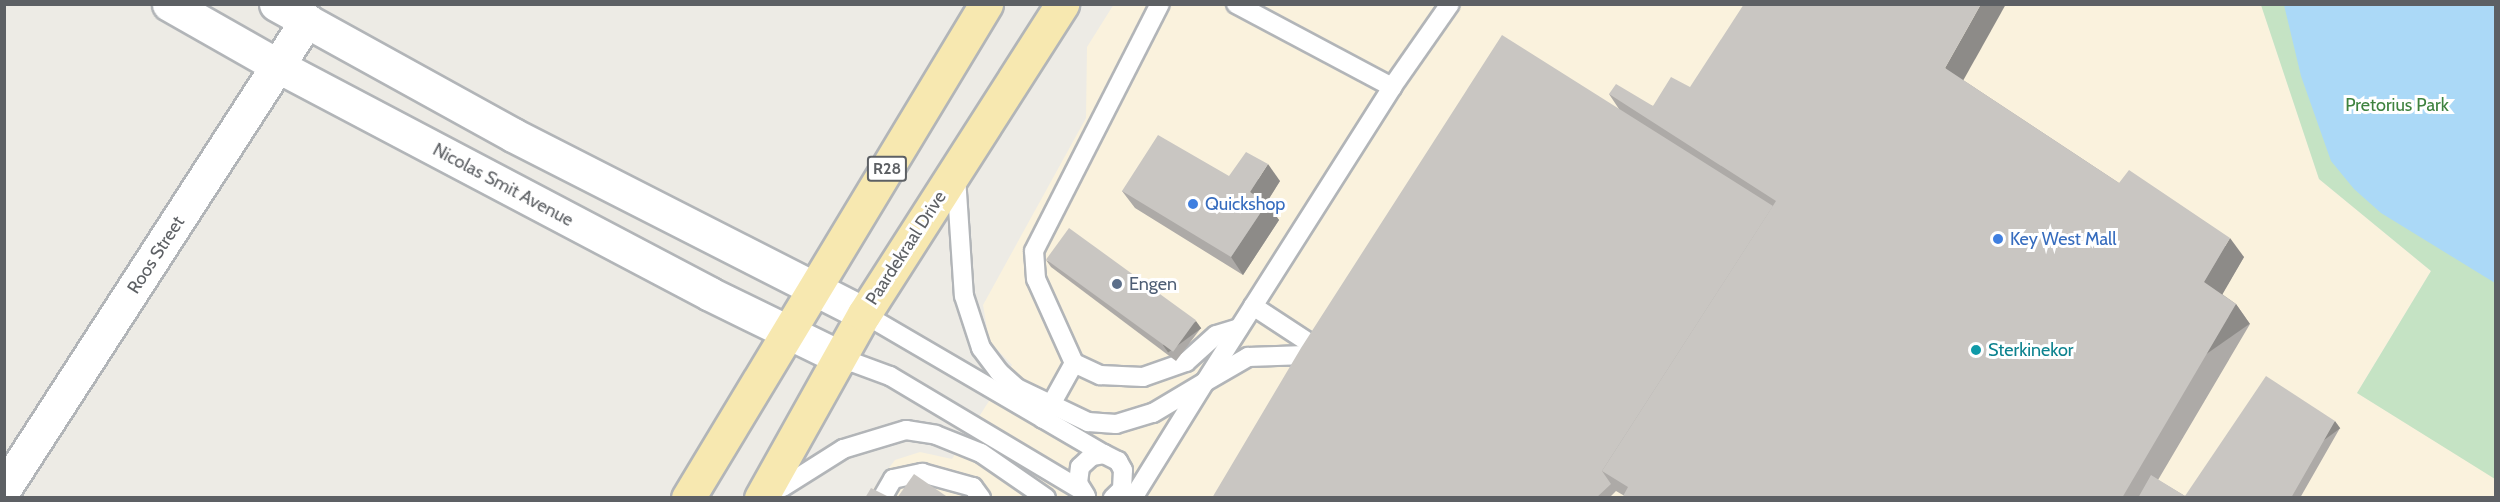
<!DOCTYPE html>
<html>
<head>
<meta charset="utf-8">
<style>
  body { margin:0 }
  #map { position:relative; width:2500px; height:502px; overflow:hidden; background:#edebe5; font-family:Cabin,sans-serif }
  div>[style] { position:absolute }
  [style*='--x'] { left:calc(var(--x)*1px); top:calc(var(--y)*1px); width:calc(var(--w)*1px); rotate:calc(var(--a)*1deg) }
  .commercial>* { inset:0; background:#faf2dd }
  .green>* { inset:0; background:#c5e3c4 }
  .water>* { inset:0; background:#abd9f7 }
  .roads { filter:drop-shadow(2px 0 #b2b5b8) drop-shadow(-2px 0 #b2b5b8) drop-shadow(0 2px #b2b5b8) drop-shadow(0 -2px #b2b5b8) }
  .lane>* { height:18px; margin:-9px; padding:0 9px; transform-origin:9px; border-radius:9px; background:#fff }
  .street>* { height:33px; margin:-16.5px; padding:0 16.5px; transform-origin:16.5px; border-radius:16.5px; background:#fff }
  .primary>* { height:33px; margin:-16.5px; padding:0 16.5px; transform-origin:16.5px; border-radius:16.5px; background:#f7e8b0 }
  .wall>* { inset:0; background:#adaaa7 }
  .shaded-wall>* { inset:0; background:#8d8b88; transform-origin:0 0 }
  .building>* { inset:0; background:#c9c6c2; transform-origin:0 0 }
  .dots>* { width:16px; height:16px; translate:-50% -50%; box-sizing:border-box; border:3px solid #fff; border-radius:50% }
  span { translate:-50% -50%; white-space:nowrap; text-align:center; line-height:1.15; -webkit-text-stroke:6px #fff; paint-order:stroke }
  .shield-label span { padding:2px 4px; background:#fff; border:2px solid; border-radius:4px; -webkit-text-stroke-width:0 }
  .shield-label { font-size:16px; color:#5d6064; font-weight:700 }
  .park-label { font-size:18px; color:#3e823e }
  .street-label { font-size:18px; color:#5d6064 }
  .shop-label { font-size:18px; color:#366cbe }
  .left { translate:0 -50%; text-align:left }
  .service-label { font-size:18px; color:#4e5e75 }
  .culture-label { font-size:18px; color:#0d838f }
  .frame { position:absolute; inset:0; border:6px solid #5d6064; pointer-events:none }
</style>
</head>
<body>
<div id="map">
  <div class="commercial">
    <i style="clip-path:polygon(1114px 4px,2261px 5px,2319px 179px,2431px 271px,2357px 393px,2496px 479px,2495px 498px,866px 498px,895px 460px,920px 452px,952px 459px,1012px 365px,989px 341px,983px 305px,1086px 118px,1087px 47px)"></i>
  </div>
  <div class="green">
    <i style="clip-path:polygon(2261px 5px,2495px 5px,2495px 479px,2357px 393px,2431px 271px,2319px 179px)"></i>
  </div>
  <div class="water">
    <i style="clip-path:polygon(2284px 5px,2495px 5px,2495px 283px,2381px 213px,2354px 189px,2331px 161px,2301px 76px)"></i>
  </div>
  <div class="roads">
    <div class="lane">
      <i style="--x:1236;--y:4;--w:177;--a:28"></i>
      <i style="--x:956;--y:177;--w:119;--a:86.2"></i>
      <i style="--x:964;--y:296;--w:55;--a:71.9"></i>
      <i style="--x:981;--y:348;--w:30;--a:53"></i>
      <i style="--x:999;--y:372;--w:24;--a:42"></i>
      <i style="--x:1017;--y:388;--w:79;--a:25.6"></i>
      <i style="--x:1088;--y:422;--w:28;--a:4"></i>
      <i style="--x:1116;--y:424;--w:39;--a:-17"></i>
      <i style="--x:1153;--y:413;--w:61;--a:-30.8"></i>
      <i style="--x:1205;--y:382;--w:349;--a:-57.6"></i>
      <i style="--x:1392;--y:87;--w:101;--a:-55.1"></i>
      <i style="--x:1253;--y:306;--w:73;--a:33.3"></i>
      <i style="--x:864;--y:314;--w:278;--a:30.3"></i>
      <i style="--x:841;--y:358;--w:52;--a:20.2"></i>
      <i style="--x:890;--y:376;--w:222;--a:30.8"></i>
      <i style="--x:1074;--y:363;--w:29;--a:25"></i>
      <i style="--x:1100;--y:375;--w:43;--a:2.7"></i>
      <i style="--x:1143;--y:377;--w:46;--a:-19.2"></i>
      <i style="--x:1186;--y:362;--w:40;--a:-42"></i>
      <i style="--x:1216;--y:335;--w:24;--a:-17"></i>
      <i style="--x:1043;--y:419;--w:64;--a:-61"></i>
      <i style="--x:1074;--y:363;--w:92;--a:-114.3"></i>
      <i style="--x:1036;--y:279;--w:28;--a:-94"></i>
      <i style="--x:1034;--y:251;--w:277;--a:-63"></i>
      <i style="--x:765;--y:491;--w:18;--a:-13"></i>
      <i style="--x:783;--y:487;--w:71;--a:-32.3"></i>
      <i style="--x:843;--y:449;--w:66;--a:-16.8"></i>
      <i style="--x:906;--y:430;--w:30;--a:9"></i>
      <i style="--x:936;--y:435;--w:48;--a:21.8"></i>
      <i style="--x:981;--y:453;--w:79;--a:34.7"></i>
      <i style="--x:1086;--y:496;--w:15;--a:-122"></i>
      <i style="--x:1078;--y:483;--w:16;--a:-83"></i>
      <i style="--x:1080;--y:467;--w:16;--a:-43"></i>
      <i style="--x:1092;--y:456;--w:12;--a:-9"></i>
      <i style="--x:1104;--y:454;--w:16;--a:27"></i>
      <i style="--x:1118;--y:461;--w:10;--a:61"></i>
      <i style="--x:1123;--y:470;--w:19;--a:93"></i>
      <i style="--x:1122;--y:489;--w:13;--a:135"></i>
      <i style="--x:882;--y:498;--w:22;--a:-60"></i>
      <i style="--x:893;--y:479;--w:30;--a:-12"></i>
      <i style="--x:922;--y:473;--w:53;--a:15.4"></i>
      <i style="--x:973;--y:487;--w:14;--a:54"></i>
      <i style="--x:1133;--y:498;--w:137;--a:-58.2"></i>
      <i style="--x:1205;--y:382;--w:50;--a:-30.2"></i>
      <i style="--x:1248;--y:357;--w:58;--a:-2"></i>
    </div>
    <div class="street">
      <i style="--x:169;--y:4;--w:125;--a:29.6"></i>
      <i style="--x:278;--y:66;--w:488;--a:27.8"></i>
      <i style="--x:710;--y:294;--w:146;--a:26"></i>
      <i style="--x:276;--y:4;--w:271;--a:28.9"></i>
      <i style="--x:513;--y:135;--w:394;--a:27"></i>
      <i style="--x:4;--y:489;--w:558;--a:-57.14"></i>
    </div>
    <div class="primary">
      <i style="--x:688;--y:498;--w:577;--a:-58.9"></i>
      <i style="--x:761;--y:498;--w:211;--a:-60.8"></i>
      <i style="--x:864;--y:314;--w:368;--a:-57.4"></i>
    </div>
  </div>
  <div class="wall">
    <i style="clip-path:polygon(1963px 80px,2119px 183px,2244px 257px,2222px 294px,2236px 304px,2250px 324px,2158px 480px,2185px 496px,2340px 428px,2300px 498px,1623px 495px,1616px 491px,1609px 498px,1212px 498px,1619px 109px,1609px 94px,1653px 106px,1690px 87px)"></i>
    <i style="clip-path:polygon(1229px 176px,1280px 181px,1266px 203px,1279px 220px,1243px 275px,1135px 208px,1122px 191px)"></i>
    <i style="clip-path:polygon(1046px 260px,1201px 328px,1176px 361px,1051px 267px)"></i>
  </div>
  <div class="shaded-wall">
    <i style="clip-path:polygon(1981px 4px,2006px 4px,1959px 88px,1945px 68px)"></i>
    <i style="clip-path:polygon(1268px 164px,1280px 181px,1262px 210px,1250px 192px)"></i>
    <i style="clip-path:polygon(1267px 203px,1279px 220px,1243px 275px,1231px 257px)"></i>
    <i style="clip-path:polygon(2230px 238px,2244px 257px,2218px 302px,2204px 282px)"></i>
    <i style="left:2236px;top:304px;width:24px;height:225px;rotate:55deg"></i>
    <i style="left:1196px;top:321px;width:9px;height:41px;rotate:54deg"></i>
    <i style="left:2335px;top:421px;width:9px;height:89px;rotate:54deg"></i>
  </div>
  <div class="building">
    <i style="clip-path:polygon(1744px 4px,1981px 4px,1945px 68px,2119px 183px,2129px 170px,2230px 238px,2204px 282px,2236px 304px,2122px 498px,1622px 498px,1628px 487px,1602px 471px,1776px 201px,1609px 94px,1616px 84px,1653px 106px,1671px 77px,1690px 87px)"></i>
    <i style="clip-path:polygon(1502px 35px,1773px 206px,1602px 471px,1611px 484px,1596px 498px,1212px 498px,1301px 348px)"></i>
    <i style="clip-path:polygon(1158px 135px,1229px 176px,1246px 152px,1268px 164px,1250px 192px,1267px 203px,1231px 257px,1122px 191px)"></i>
    <i style="left:1069px;top:228px;width:157px;height:39px;rotate:36deg"></i>
    <i style="clip-path:polygon(2266px 376px,2335px 421px,2291px 498px,2138px 498px,2151px 475px,2185px 496px)"></i>
    <i style="clip-path:polygon(914px 474px,946px 496px,945px 498px,897px 498px)"></i>
    <i style="clip-path:polygon(871px 488px,891px 498px,865px 498px)"></i>
  </div>
  <div class="dots">
    <i style="left:1193px;top:204px;background:#3f7fe0"></i>
    <i style="left:1998px;top:239px;background:#3f7fe0"></i>
    <i style="left:1117px;top:284px;background:#5c6f8a"></i>
    <i style="left:1976px;top:350px;background:#0f9aa8"></i>
  </div>
  <div class="shield-label">
    <span style="left:887px;top:169px">R28</span>
  </div>
  <div class="park-label">
    <span style="left:2397px;top:105px">Pretorius Park</span>
  </div>
  <div class="street-label">
    <span style="left:503px;top:185px;rotate:28deg">Nicolas Smit Avenue</span>
    <span style="left:906px;top:248px;rotate:-57deg">Paardekraal Drive</span>
    <span style="left:156px;top:255px;rotate:-57deg">Roos Street</span>
  </div>
  <div class="shop-label">
    <span class="left" style="left:1205px;top:204px">Quickshop</span>
    <span class="left" style="left:2010px;top:239px">Key West Mall</span>
  </div>
  <div class="service-label">
    <span class="left" style="left:1129px;top:284px">Engen</span>
  </div>
  <div class="culture-label">
    <span class="left" style="left:1988px;top:350px">Sterkinekor</span>
  </div>
  <div class="frame"></div>
</div>
</body>
</html>
